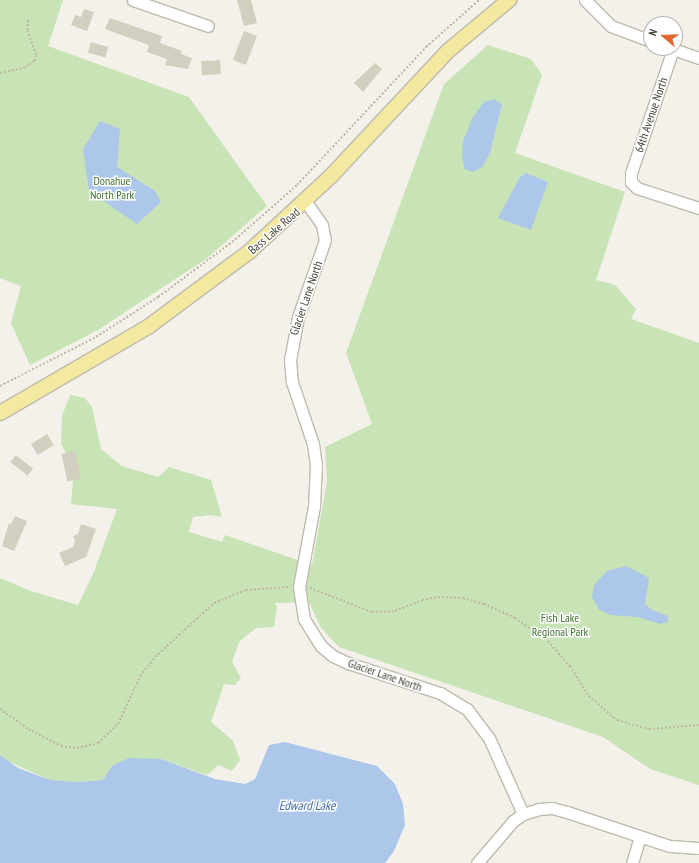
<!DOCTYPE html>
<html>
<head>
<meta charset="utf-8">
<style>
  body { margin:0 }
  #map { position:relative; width:699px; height:863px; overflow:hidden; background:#f3f1e9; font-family:"PT Sans Narrow",sans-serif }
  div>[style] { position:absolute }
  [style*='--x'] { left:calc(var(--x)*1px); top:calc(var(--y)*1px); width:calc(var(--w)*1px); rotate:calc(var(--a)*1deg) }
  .green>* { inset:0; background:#c8e3b6 }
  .water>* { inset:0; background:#acc7e9 }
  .building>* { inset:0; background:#d3cfc0; transform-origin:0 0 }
  .path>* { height:1.5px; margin-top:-0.75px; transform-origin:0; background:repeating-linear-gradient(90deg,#beb8a0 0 2px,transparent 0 4px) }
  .roads { filter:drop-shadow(1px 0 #bebaad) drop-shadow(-1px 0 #bebaad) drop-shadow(0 1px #bebaad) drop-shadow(0 -1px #bebaad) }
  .minor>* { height:11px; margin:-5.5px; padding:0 5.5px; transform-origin:5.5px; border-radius:5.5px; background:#fff }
  .major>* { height:14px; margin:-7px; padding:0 7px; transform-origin:7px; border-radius:7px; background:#f4e9a1 }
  span { translate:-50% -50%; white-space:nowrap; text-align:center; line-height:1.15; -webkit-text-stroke:3px #fff; paint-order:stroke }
  .street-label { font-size:12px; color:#464338 }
  .park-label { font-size:12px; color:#407231 }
  .water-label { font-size:13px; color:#3c6aa7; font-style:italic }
  .north { position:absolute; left:643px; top:16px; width:40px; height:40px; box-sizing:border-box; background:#fff; border:1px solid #b5b4af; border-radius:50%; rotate:289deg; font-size:11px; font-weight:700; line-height:16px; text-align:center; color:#464338 }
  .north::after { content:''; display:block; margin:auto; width:14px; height:18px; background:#e4652f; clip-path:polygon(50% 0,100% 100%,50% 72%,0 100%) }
</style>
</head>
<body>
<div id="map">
  <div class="green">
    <i style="clip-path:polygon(0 0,63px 0,48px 46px,189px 97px,267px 206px,206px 259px,98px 330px,30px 365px,11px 323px,21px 286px,0 278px)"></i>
    <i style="clip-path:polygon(488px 45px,531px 59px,542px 75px,515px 153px,625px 192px,596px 280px,615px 285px,636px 309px,631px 319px,699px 343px,699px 785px,650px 769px,603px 737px,339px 647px,321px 628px,309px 602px,275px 603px,277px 607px,274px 627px,256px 628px,239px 642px,232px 662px,241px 678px,235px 685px,224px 684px,211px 722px,233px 741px,240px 760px,232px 771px,218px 765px,207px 775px,161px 759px,112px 766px,103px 780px,78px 782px,50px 780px,7px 761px,0 755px,0 578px,31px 591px,78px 605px,93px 574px,117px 509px,71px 504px,74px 469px,61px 444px,62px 416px,70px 395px,85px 398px,92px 407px,101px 449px,122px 466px,158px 477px,169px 467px,211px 480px,222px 517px,211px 515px,193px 517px,189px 532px,222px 542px,225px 535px,312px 565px,327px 481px,325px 447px,372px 424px,346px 353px,444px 84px)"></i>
  </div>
  <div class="water">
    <i style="clip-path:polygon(494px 99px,502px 104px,490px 153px,482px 167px,473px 172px,465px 169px,462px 158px,463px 141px,473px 117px,484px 102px)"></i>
    <i style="clip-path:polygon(100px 121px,120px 129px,117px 167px,155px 191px,161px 202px,137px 224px,89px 191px,83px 149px)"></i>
    <i style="clip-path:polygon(526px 173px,548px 182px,531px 230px,498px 218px,520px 177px)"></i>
    <i style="clip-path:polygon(626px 566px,649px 578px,645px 604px,652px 610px,668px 616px,668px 622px,660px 624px,638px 617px,610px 615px,599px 610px,592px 597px,594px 585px,607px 571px)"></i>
    <i style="clip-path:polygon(285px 742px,377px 766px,395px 784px,403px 804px,405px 825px,394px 851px,385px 863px,0 863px,0 755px,18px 768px,50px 780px,78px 782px,103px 780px,112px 766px,129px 758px,161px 759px,215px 779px,245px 784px,255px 779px,269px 745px)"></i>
  </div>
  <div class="building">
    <i style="clip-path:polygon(237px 0,251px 0,257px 23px,244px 26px)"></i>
    <i style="clip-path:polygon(84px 9px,94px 12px,87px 31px,71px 25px,75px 15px,81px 17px)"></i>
    <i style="clip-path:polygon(110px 18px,162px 36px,160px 43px,182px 51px,181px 54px,192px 58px,188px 69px,165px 65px,167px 59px,147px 52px,149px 45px,105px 29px)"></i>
    <i style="left:244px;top:31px;width:14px;height:31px;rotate:21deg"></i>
    <i style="left:91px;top:42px;width:18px;height:11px;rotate:16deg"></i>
    <i style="left:220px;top:60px;width:14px;height:19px;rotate:86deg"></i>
    <i style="clip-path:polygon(375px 63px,382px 69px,363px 92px,354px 83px)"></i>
    <i style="left:47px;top:434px;width:13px;height:19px;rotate:58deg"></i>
    <i style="left:75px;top:451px;width:28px;height:14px;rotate:77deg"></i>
    <i style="left:16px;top:455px;width:22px;height:9px;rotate:39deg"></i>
    <i style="clip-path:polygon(15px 516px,27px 521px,14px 551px,2px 546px,9px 523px,11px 524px)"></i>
    <i style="clip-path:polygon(81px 524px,96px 529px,86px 557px,65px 566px,59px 553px,73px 547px,75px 541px,73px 536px,78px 534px)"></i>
  </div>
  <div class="path">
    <i style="--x:0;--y:73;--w:27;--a:-13"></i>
    <i style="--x:26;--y:67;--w:10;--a:-37"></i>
    <i style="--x:34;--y:61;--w:6;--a:-72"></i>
    <i style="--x:36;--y:55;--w:27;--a:-110"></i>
    <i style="--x:27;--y:30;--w:11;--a:-85"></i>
    <i style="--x:0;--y:386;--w:108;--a:-27"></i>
    <i style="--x:96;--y:337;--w:74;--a:-32.8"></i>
    <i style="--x:158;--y:297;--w:92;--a:-36.6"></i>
    <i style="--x:232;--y:242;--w:86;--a:-41.2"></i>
    <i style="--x:297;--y:185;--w:189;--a:-46.9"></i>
    <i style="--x:426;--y:47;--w:71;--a:-41.6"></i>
    <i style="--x:310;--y:588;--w:66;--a:21.2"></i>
    <i style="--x:372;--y:612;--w:23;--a:-2"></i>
    <i style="--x:395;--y:611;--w:29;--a:-22"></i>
    <i style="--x:422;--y:600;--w:16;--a:-11"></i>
    <i style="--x:438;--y:597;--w:25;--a:2"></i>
    <i style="--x:463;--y:598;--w:22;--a:16"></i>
    <i style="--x:484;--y:604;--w:34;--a:24"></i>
    <i style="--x:515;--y:618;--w:40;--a:34.9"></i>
    <i style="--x:548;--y:641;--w:33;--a:49"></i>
    <i style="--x:570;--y:666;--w:36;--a:58"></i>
    <i style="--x:589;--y:696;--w:37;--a:41"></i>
    <i style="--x:617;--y:720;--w:33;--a:16"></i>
    <i style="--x:649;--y:729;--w:50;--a:-4.6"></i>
    <i style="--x:0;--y:709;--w:39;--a:35"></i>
    <i style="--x:32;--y:731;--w:33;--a:27"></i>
    <i style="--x:61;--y:746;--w:16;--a:7"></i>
    <i style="--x:77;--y:748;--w:22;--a:-13"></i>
    <i style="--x:98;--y:743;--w:28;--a:-44"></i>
    <i style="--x:118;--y:724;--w:53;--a:-65.4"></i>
    <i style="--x:140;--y:676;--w:24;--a:-52"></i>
    <i style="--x:155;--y:657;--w:80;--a:-42.5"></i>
    <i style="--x:214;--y:603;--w:35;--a:-22"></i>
    <i style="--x:246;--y:590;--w:42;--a:-4.1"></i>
  </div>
  <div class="roads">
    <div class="minor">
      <i style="--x:133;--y:0;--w:79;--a:19.1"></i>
      <i style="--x:585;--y:0;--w:37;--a:45"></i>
      <i style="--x:611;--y:26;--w:43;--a:20.6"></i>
      <i style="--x:670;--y:48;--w:31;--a:19"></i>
      <i style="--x:673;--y:49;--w:131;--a:108.7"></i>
      <i style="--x:631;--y:173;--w:9;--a:90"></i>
      <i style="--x:631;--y:182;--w:8;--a:45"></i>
      <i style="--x:637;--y:188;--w:65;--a:17.9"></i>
      <i style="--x:306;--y:202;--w:28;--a:55"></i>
      <i style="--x:322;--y:225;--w:15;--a:79"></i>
      <i style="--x:325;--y:240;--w:82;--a:109.3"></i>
      <i style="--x:298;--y:317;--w:44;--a:100.5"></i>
      <i style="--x:290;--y:360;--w:22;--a:85"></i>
      <i style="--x:292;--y:382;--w:65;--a:71.3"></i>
      <i style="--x:313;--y:444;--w:21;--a:82"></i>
      <i style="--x:316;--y:465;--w:41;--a:92.8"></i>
      <i style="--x:314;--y:506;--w:82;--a:100.5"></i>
      <i style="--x:299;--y:587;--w:32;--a:81"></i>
      <i style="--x:304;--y:619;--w:32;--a:58"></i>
      <i style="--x:321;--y:646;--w:16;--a:40"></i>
      <i style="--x:333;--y:656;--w:17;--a:25"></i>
      <i style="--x:348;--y:663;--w:97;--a:18.1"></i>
      <i style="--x:440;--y:693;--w:31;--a:31"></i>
      <i style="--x:467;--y:709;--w:36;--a:53"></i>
      <i style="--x:489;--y:738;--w:83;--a:65.9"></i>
      <i style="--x:477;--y:863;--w:55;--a:-49.4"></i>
      <i style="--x:513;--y:821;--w:12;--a:-35"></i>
      <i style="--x:523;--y:814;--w:17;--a:-17"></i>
      <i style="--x:539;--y:809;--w:13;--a:-4"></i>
      <i style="--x:552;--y:808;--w:16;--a:15"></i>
      <i style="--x:567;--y:812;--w:108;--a:18.3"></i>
      <i style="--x:670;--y:846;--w:29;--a:4"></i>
      <i style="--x:632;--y:863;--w:27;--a:-73"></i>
    </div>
    <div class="major">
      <i style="--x:0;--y:413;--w:171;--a:-30.2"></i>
      <i style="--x:148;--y:327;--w:126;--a:-36.6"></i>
      <i style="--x:249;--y:252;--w:112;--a:-42.8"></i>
      <i style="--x:331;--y:176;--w:171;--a:-46.9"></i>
      <i style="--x:448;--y:51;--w:80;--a:-39.9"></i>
    </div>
  </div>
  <div class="street-label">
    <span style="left:651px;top:115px;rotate:-71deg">64th Avenue North</span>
    <span style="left:274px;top:231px;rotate:-41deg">Bass Lake Road</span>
    <span style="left:306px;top:298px;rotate:-71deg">Glacier Lane North</span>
    <span style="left:385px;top:675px;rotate:19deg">Glacier Lane North</span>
  </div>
  <div class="park-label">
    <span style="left:112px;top:188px">Donahue<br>North Park</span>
    <span style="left:560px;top:625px">Fish Lake<br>Regional Park</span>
  </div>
  <div class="water-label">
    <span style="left:307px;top:806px">Edward Lake</span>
  </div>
  <div class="north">N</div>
</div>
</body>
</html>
